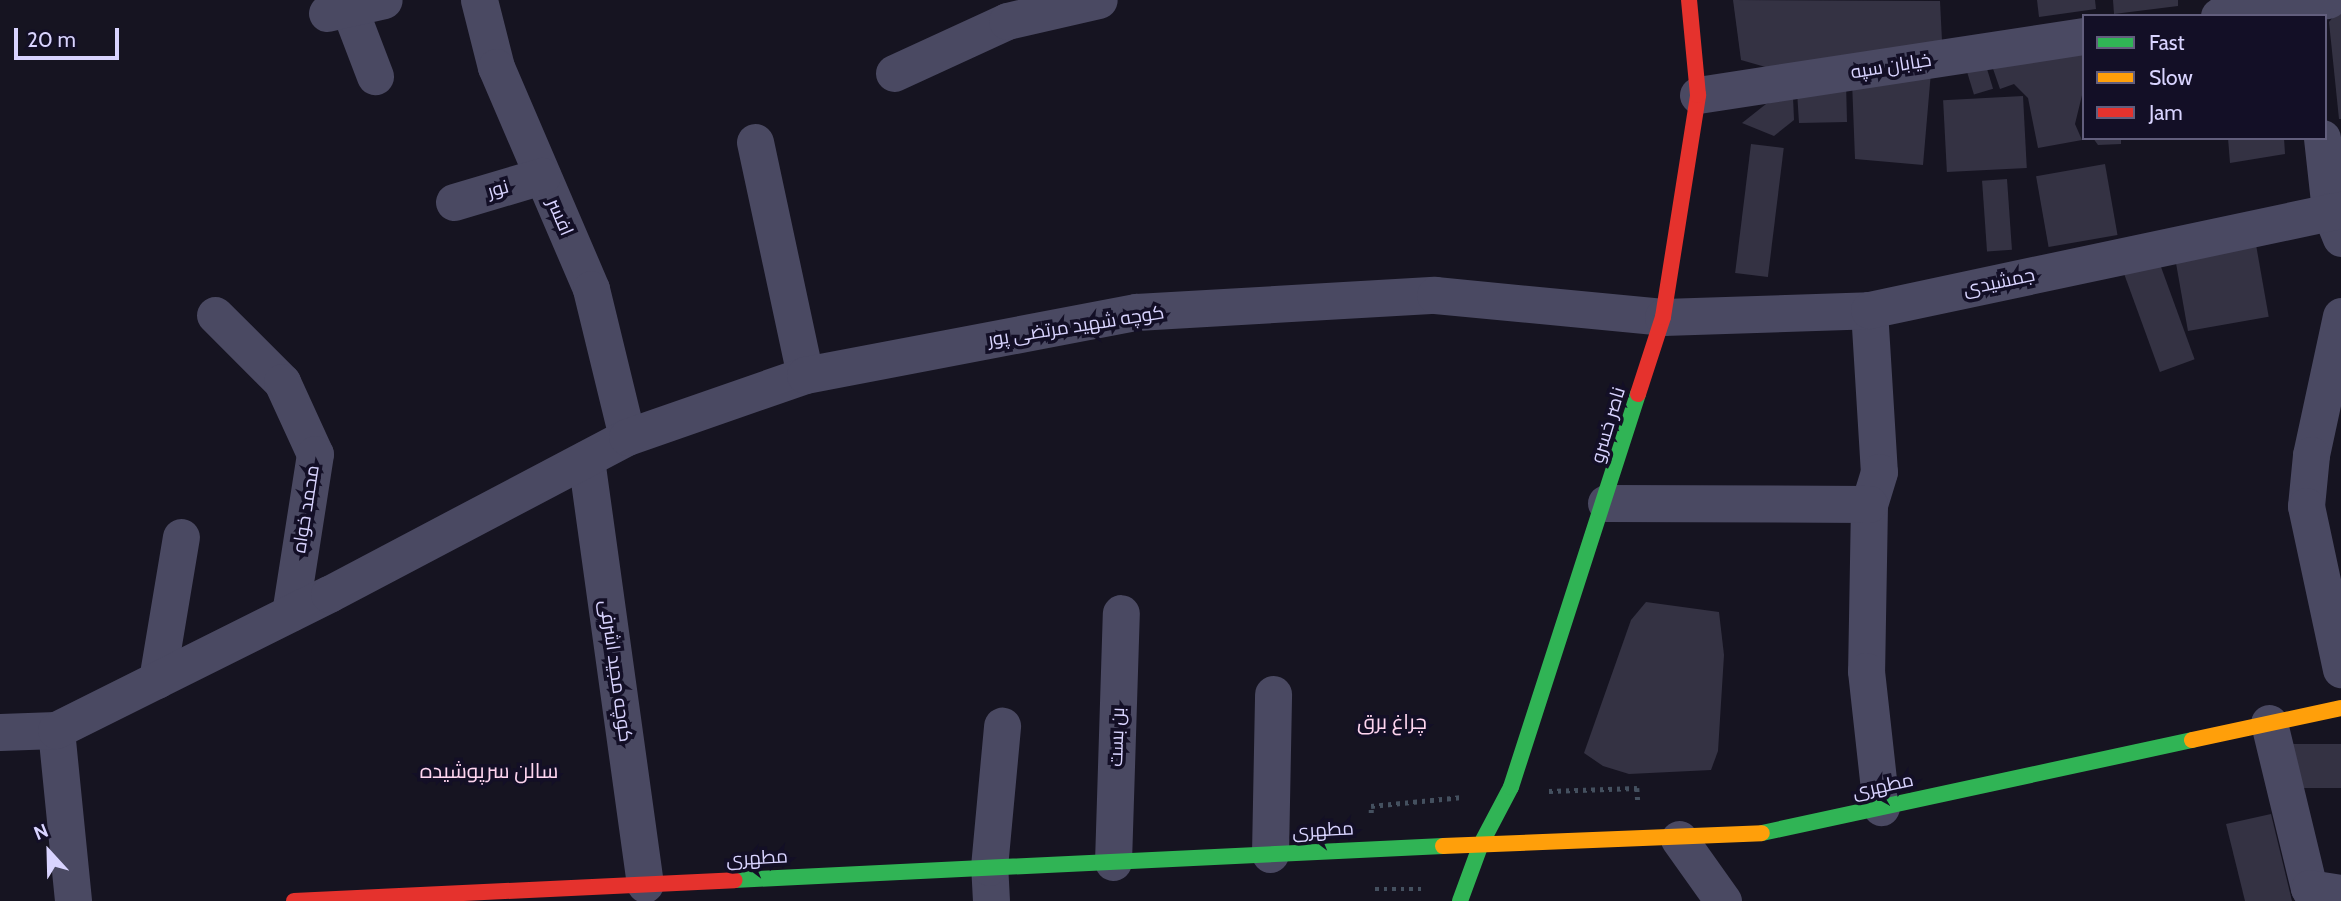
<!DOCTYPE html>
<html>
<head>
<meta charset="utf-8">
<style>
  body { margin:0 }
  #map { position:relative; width:2341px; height:901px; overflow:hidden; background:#161421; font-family:Cabin,Cairo,sans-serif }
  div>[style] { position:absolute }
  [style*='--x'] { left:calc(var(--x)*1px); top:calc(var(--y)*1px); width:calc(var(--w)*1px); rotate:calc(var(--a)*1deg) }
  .building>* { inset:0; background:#343243; transform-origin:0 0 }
  .path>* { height:4.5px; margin-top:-2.25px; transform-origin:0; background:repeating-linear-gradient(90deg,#44505f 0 3.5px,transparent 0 8.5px) }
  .street>* { height:37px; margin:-18.5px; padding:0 18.5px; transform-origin:18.5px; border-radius:18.5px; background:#4a4962 }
  .fast>* { height:16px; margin:-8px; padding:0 8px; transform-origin:8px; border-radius:8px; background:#30b455 }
  .slow>* { height:16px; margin:-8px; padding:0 8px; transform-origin:8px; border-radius:8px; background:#ff9f0a }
  .jam>* { height:16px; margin:-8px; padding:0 8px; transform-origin:8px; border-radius:8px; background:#e5322d }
  span { translate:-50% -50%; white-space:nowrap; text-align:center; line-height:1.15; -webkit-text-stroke:7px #130f26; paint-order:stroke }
  .street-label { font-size:19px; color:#d9d4ff }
  .neighbourhood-label { font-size:21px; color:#ffd6f0 }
  .legend { position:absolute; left:2082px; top:14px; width:245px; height:126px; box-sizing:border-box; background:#130f26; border:2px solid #625e7d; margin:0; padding:9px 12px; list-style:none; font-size:21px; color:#d9d4ff }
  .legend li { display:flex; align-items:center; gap:14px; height:35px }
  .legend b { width:35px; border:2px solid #625e7d }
  .north { position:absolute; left:14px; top:817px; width:70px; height:70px; -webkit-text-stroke:5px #130f26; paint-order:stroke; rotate:338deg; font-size:19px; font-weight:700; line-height:28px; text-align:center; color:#d9d4ff }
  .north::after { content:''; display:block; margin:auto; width:24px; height:32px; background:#d9d4ff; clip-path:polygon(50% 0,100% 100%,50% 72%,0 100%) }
  .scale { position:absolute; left:14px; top:28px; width:105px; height:32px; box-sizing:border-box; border:4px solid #d9d4ff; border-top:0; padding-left:9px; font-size:21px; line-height:24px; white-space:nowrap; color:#d9d4ff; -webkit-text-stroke:5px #130f26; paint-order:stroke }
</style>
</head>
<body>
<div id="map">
  <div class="building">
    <i style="clip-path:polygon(1733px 0,1940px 1px,1942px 41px,1769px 68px,1741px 60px)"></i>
    <i style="clip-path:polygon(2037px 0,2095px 0,2096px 9px,2039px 17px)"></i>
    <i style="clip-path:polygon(2113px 0,2178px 0,2178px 6px,2114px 14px)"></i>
    <i style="clip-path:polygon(2341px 7px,2341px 119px,2339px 119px,2329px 22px)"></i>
    <i style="clip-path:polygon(2084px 49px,2084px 87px,2075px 124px,2082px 140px,2038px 148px,2028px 98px,2014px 84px,2000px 89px,1990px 60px)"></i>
    <i style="left:1984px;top:59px;width:31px;height:20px;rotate:73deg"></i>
    <i style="clip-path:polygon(1931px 72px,1923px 165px,1855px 159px,1852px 81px)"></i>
    <i style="clip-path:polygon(1846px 83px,1847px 122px,1799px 123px,1797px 91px)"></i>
    <i style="left:2023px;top:96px;width:72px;height:80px;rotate:87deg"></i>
    <i style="clip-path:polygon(1793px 97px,1794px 120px,1774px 136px,1742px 123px,1766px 104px)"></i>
    <i style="clip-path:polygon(2093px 138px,2121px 138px,2121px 144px,2098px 145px)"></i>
    <i style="clip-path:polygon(2228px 138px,2284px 138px,2285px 154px,2230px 163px)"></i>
    <i style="left:1751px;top:144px;width:33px;height:130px;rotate:7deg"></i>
    <i style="left:2105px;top:164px;width:72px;height:70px;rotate:80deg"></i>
    <i style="left:2007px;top:179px;width:71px;height:25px;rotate:86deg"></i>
    <i style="left:2255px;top:239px;width:79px;height:82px;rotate:80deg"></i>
    <i style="left:2157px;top:256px;width:110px;height:37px;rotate:70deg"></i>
    <i style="clip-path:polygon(1646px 602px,1719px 612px,1724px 655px,1718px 751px,1711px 770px,1629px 774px,1603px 766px,1584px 753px,1631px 620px)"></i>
    <i style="left:2341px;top:744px;width:44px;height:67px;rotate:90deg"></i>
    <i style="clip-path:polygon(2271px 814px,2292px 901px,2245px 901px,2226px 824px)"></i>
  </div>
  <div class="path">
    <i style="--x:1549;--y:791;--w:88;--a:-2"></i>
    <i style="--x:1637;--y:788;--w:16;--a:86"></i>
    <i style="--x:1371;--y:813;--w:7;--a:-90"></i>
    <i style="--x:1371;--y:806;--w:92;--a:-5.6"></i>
    <i style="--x:1375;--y:889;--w:51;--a:0"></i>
  </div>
  <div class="street">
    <i style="--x:479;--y:0;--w:69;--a:75.8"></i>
    <i style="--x:496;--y:67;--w:241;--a:66.8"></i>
    <i style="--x:591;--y:289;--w:152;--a:76.3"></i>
    <i style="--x:349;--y:8;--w:73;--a:69.1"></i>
    <i style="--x:327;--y:13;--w:58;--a:-12.8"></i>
    <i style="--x:2219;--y:16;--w:110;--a:-8.4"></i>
    <i style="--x:894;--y:73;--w:124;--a:-24.7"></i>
    <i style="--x:1007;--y:21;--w:94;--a:-12.9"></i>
    <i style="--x:1698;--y:95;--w:390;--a:-8.7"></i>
    <i style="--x:2322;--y:138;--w:73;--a:83.7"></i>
    <i style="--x:2330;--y:211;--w:29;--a:68"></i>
    <i style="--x:755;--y:142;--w:238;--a:77.9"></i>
    <i style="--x:454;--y:202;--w:92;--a:-16.5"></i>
    <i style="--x:1869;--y:310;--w:162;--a:86.5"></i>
    <i style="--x:1879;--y:472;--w:34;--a:107"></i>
    <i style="--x:1869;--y:504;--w:167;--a:91"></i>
    <i style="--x:1866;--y:671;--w:137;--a:83.7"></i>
    <i style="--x:215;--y:315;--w:95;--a:45"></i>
    <i style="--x:282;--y:382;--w:79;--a:65.4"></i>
    <i style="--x:315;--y:454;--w:161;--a:98.9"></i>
    <i style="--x:2341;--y:316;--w:142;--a:102.2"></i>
    <i style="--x:2311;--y:455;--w:51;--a:95.6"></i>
    <i style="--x:2306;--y:506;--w:167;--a:77.9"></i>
    <i style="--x:586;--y:459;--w:429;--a:82.1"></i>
    <i style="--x:1606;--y:503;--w:263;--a:0.2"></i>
    <i style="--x:157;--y:680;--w:145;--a:-80.5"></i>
    <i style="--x:2269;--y:723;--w:170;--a:76.4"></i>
    <i style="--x:2309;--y:888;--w:32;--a:9"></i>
    <i style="--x:56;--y:730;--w:172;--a:84.3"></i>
    <i style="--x:0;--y:732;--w:56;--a:-2"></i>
    <i style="--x:56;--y:730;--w:305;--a:-26.5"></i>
    <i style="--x:329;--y:594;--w:337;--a:-27.8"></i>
    <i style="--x:627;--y:437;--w:188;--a:-19.2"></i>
    <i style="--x:805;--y:375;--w:337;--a:-10.8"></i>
    <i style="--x:1136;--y:312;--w:299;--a:-3.3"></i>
    <i style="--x:1435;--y:295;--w:229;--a:5.5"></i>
    <i style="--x:1663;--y:317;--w:206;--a:-1.9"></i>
    <i style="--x:1869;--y:310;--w:482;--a:-12"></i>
    <i style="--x:1679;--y:839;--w:76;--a:54.6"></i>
    <i style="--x:1270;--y:854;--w:160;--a:-88.9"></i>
    <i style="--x:1113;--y:862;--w:249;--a:-88.2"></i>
    <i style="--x:991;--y:901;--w:34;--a:-93"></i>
    <i style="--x:989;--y:867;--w:142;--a:-84.7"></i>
  </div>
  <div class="fast">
    <i style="--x:1762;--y:833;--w:440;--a:-12.2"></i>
    <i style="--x:734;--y:880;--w:710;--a:-2.75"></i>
    <i style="--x:1460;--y:901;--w:61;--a:-69.8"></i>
    <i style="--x:1481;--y:844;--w:64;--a:-62.2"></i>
    <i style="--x:1511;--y:787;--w:413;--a:-72.1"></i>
  </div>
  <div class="slow">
    <i style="--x:2192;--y:740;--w:152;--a:-12.1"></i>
    <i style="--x:1443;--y:846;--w:319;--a:-2.3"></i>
  </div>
  <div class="jam">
    <i style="--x:1638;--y:394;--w:81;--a:-72"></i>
    <i style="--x:1663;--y:317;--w:225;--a:-81"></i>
    <i style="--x:1698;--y:95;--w:95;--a:-95.4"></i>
    <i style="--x:294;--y:901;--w:441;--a:-2.7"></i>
  </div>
  <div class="street-label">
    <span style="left:1891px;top:66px;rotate:-9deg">خیابان سپه</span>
    <span style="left:498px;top:189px;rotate:-16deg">نور</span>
    <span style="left:560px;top:217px;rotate:67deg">افسر</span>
    <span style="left:1999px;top:282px;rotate:-12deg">جمشیدی</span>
    <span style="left:1076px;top:326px;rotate:-9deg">کوچه شهید مرتضی پور</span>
    <span style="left:1608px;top:425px;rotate:-73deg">ناصر خسرو</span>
    <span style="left:306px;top:509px;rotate:-81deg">محمد خواه</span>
    <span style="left:616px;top:671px;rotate:82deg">کوچه مجید اشرفی</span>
    <span style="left:1117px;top:737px;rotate:-88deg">بن بست</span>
    <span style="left:1883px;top:786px;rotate:-12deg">مطهری</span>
    <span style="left:1323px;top:830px;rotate:-3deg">مطهری</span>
    <span style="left:757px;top:858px;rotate:-3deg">مطهری</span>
  </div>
  <div class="neighbourhood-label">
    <span style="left:1392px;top:722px">چراغ برق</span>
    <span style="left:489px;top:771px">سالن سرپوشیده</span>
  </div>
  <ul class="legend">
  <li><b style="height:9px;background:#30b455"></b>Fast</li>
  <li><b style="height:9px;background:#ff9f0a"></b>Slow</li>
  <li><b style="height:9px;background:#e5322d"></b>Jam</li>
  </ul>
  <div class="north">N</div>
  <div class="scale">20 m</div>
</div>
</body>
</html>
